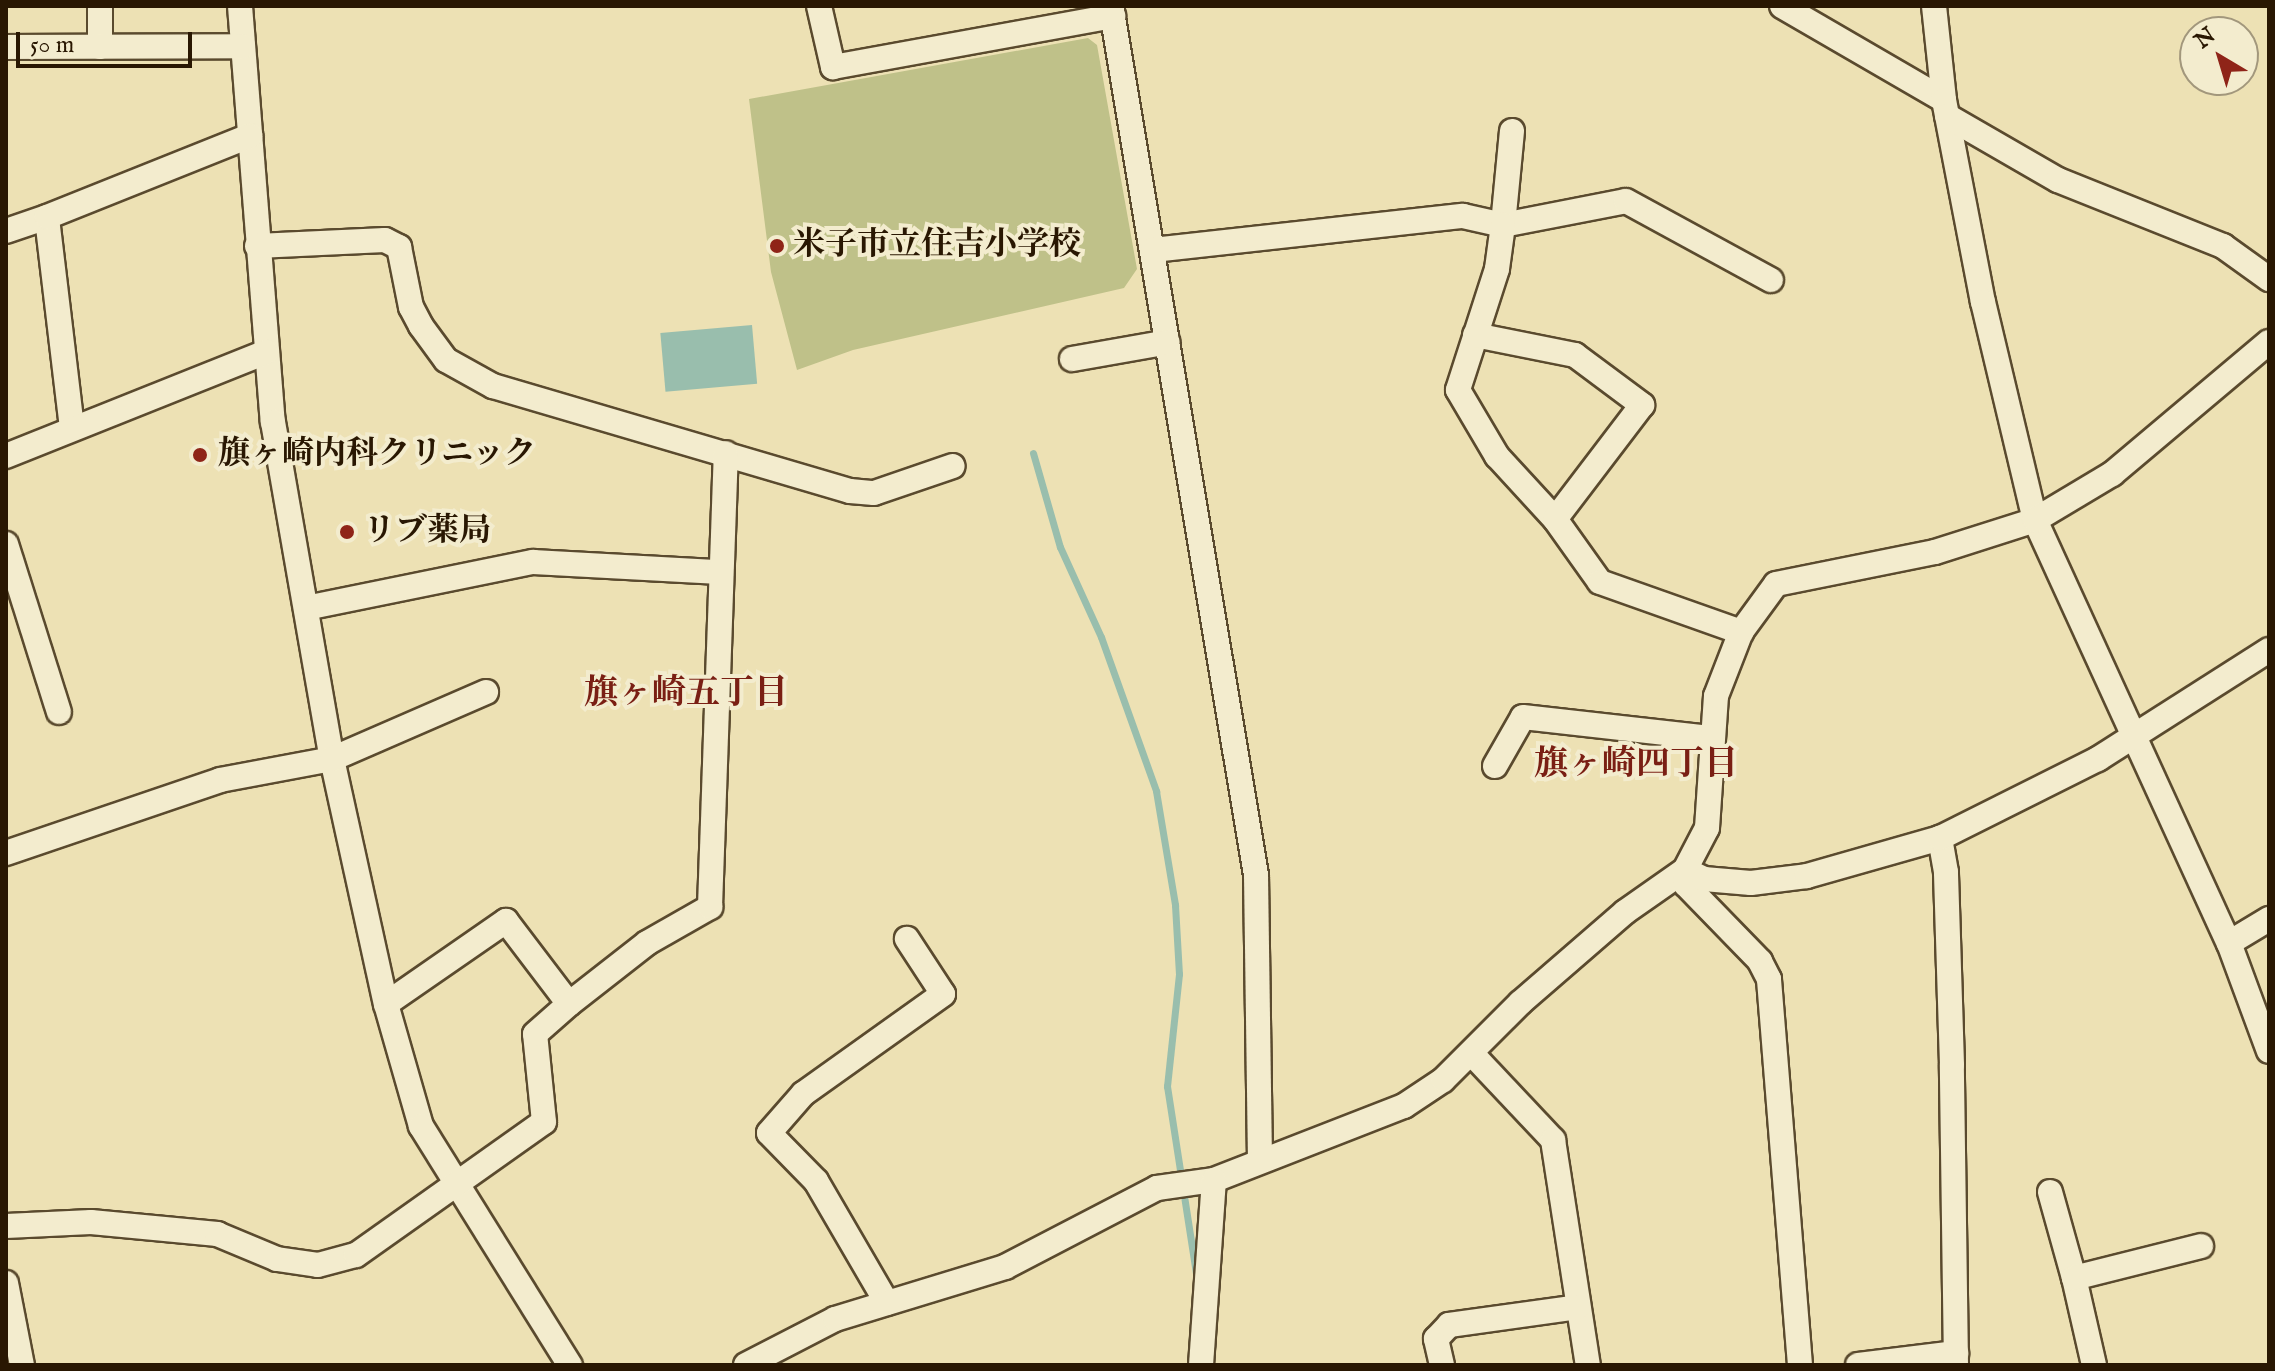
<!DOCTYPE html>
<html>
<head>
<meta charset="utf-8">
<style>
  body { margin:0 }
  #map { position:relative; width:2275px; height:1371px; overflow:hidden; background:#ede1b4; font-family:"IM FELL English","Noto Serif JP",serif }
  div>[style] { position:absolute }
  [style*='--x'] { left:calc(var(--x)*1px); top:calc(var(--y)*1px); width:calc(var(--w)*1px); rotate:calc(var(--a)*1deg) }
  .green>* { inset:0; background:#bfc189 }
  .water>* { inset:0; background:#99bead; transform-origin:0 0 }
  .stream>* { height:7px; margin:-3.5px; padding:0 3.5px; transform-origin:3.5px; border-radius:3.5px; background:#99bead }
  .roads { filter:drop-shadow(2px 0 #5a4a2e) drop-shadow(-2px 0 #5a4a2e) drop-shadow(0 2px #5a4a2e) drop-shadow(0 -2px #5a4a2e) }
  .minor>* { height:24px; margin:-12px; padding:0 12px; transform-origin:12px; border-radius:12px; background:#f3ecce }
  .dots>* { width:22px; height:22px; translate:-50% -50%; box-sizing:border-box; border:4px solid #f3ecce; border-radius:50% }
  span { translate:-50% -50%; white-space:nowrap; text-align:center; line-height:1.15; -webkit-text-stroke:8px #f3ecce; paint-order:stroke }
  .poi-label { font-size:32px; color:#291702; font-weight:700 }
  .left { translate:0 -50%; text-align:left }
  .neighbourhood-label { font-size:34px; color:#7a1f14; font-weight:700 }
  .frame { position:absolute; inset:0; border:8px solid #291702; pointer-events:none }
  .north { position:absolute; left:2179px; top:16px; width:80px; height:80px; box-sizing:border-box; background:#f3ecce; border:2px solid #a2977c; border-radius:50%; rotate:322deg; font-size:22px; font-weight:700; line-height:32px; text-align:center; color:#291702 }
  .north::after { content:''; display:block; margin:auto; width:28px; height:36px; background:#8f2418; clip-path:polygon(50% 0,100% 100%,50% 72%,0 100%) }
  .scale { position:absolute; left:16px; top:32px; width:176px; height:36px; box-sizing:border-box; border:4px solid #291702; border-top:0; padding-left:10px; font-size:24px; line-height:28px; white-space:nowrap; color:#291702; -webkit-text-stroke:6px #f3ecce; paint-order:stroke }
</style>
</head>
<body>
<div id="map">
  <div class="green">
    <i style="clip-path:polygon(1088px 38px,1097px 45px,1137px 269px,1124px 288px,853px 350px,797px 370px,771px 272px,749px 99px)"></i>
  </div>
  <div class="water">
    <i style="left:752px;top:325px;width:59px;height:92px;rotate:85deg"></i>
  </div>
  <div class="stream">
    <i style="--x:1033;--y:453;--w:98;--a:74"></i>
    <i style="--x:1060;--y:547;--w:99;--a:65.5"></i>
    <i style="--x:1101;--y:637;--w:164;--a:70.3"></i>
    <i style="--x:1156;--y:791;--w:116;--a:80.5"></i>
    <i style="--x:1175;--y:905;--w:69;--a:86.7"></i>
    <i style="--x:1179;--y:974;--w:113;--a:96.1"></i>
    <i style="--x:1167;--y:1086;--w:196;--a:81.2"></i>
  </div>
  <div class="roads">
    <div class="minor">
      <i style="--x:100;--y:6;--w:41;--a:90"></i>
      <i style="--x:240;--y:6;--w:417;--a:85.5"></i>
      <i style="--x:273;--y:422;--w:342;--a:80.1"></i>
      <i style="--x:332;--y:759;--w:251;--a:77.6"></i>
      <i style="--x:386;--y:1004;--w:127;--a:74"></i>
      <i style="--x:421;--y:1126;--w:282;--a:58.1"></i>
      <i style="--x:819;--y:6;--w:63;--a:77.1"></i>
      <i style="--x:833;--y:67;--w:285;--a:-10.3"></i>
      <i style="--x:1111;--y:6;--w:881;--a:80.53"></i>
      <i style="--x:1256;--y:875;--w:286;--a:89.2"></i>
      <i style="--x:1782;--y:6;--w:187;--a:30.1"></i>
      <i style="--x:1934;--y:6;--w:95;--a:83.9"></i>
      <i style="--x:1944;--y:100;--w:206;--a:79.1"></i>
      <i style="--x:1983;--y:302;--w:224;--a:76.6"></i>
      <i style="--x:2035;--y:520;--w:465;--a:65.4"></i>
      <i style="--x:2229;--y:943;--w:115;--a:69.7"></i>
      <i style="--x:6;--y:47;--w:237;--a:-0.2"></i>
      <i style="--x:1947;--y:116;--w:128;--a:30"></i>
      <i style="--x:2058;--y:180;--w:178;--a:21.8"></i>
      <i style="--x:2223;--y:246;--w:57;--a:35.7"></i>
      <i style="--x:1512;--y:131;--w:94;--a:95.5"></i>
      <i style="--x:1503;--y:225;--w:125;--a:-11"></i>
      <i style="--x:1626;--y:201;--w:165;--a:28.6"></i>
      <i style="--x:6;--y:231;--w:43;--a:-18.9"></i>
      <i style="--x:257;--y:246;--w:128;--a:-2.7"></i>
      <i style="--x:385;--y:240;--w:16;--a:27"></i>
      <i style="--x:399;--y:247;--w:61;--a:78.7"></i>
      <i style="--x:411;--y:307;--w:21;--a:62"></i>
      <i style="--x:421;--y:326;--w:42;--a:53.7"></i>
      <i style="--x:446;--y:360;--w:54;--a:29"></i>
      <i style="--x:493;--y:386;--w:372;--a:16.4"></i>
      <i style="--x:850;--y:491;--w:24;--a:5"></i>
      <i style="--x:874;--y:493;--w:83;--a:-18.9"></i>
      <i style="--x:1153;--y:250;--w:312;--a:-6.3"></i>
      <i style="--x:1463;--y:216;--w:41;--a:12.7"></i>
      <i style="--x:1503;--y:225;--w:44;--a:97.8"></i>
      <i style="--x:1497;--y:269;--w:127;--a:107.9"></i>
      <i style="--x:1458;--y:390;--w:77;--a:59.4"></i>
      <i style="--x:1497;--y:456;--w:86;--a:47.4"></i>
      <i style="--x:1555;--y:519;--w:77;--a:54.5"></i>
      <i style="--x:1600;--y:582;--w:150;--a:19.5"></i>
      <i style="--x:1475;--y:335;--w:102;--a:11.3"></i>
      <i style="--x:1575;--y:355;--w:84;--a:36.7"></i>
      <i style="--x:1642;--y:405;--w:143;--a:127.3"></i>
      <i style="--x:1072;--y:359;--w:97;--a:-10"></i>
      <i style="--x:72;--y:428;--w:212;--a:-96.8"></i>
      <i style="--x:47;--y:217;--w:219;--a:-21.8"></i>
      <i style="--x:6;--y:456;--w:280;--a:-21.8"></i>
      <i style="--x:6;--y:544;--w:176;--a:72.5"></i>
      <i style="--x:306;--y:608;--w:232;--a:-11.5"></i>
      <i style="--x:533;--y:562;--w:187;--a:3.1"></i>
      <i style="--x:1495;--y:766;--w:56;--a:-60.3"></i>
      <i style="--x:1523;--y:717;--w:188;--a:6.4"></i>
      <i style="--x:6;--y:853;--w:226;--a:-18.8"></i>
      <i style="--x:220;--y:780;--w:114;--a:-10.6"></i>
      <i style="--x:332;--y:759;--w:168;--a:-23.5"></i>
      <i style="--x:2229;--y:943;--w:47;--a:-31"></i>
      <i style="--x:386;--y:1004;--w:146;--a:-34.7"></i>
      <i style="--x:506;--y:921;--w:104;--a:52.8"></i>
      <i style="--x:569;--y:1004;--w:99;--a:-38"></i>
      <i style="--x:647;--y:943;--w:73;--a:-29.7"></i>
      <i style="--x:710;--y:907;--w:454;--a:-88"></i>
      <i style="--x:1473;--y:1055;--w:117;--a:46.7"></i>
      <i style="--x:1553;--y:1140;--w:228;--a:81.2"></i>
      <i style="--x:2050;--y:1192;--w:89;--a:74.4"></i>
      <i style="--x:6;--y:1226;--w:85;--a:-2.7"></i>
      <i style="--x:91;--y:1222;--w:127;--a:5.4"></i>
      <i style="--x:217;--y:1234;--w:65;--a:22.6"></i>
      <i style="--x:277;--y:1259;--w:41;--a:8.3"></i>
      <i style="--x:318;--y:1265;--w:39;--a:-15"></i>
      <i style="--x:356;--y:1255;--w:230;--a:-35.3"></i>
      <i style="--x:544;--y:1122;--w:88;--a:-95.8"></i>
      <i style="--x:535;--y:1034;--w:45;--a:-41.4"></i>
      <i style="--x:6;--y:1283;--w:84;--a:79"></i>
      <i style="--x:887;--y:1303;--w:141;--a:-120.2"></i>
      <i style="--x:816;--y:1181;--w:67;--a:-134.4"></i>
      <i style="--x:769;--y:1133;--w:52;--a:-48.9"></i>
      <i style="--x:803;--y:1094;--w:172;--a:-35.5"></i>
      <i style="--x:943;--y:994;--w:66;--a:-123.2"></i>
      <i style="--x:746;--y:1365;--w:100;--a:-27.3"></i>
      <i style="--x:835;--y:1319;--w:178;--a:-17"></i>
      <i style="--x:1005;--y:1267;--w:171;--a:-27.5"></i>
      <i style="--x:1157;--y:1188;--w:58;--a:-8"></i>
      <i style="--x:1214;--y:1180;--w:204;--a:-21.3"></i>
      <i style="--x:1404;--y:1106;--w:47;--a:-33.7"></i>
      <i style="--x:1443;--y:1080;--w:109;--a:-45"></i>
      <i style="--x:1520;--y:1003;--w:139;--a:-40.9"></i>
      <i style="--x:1625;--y:912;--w:73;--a:-35"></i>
      <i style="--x:1685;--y:870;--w:47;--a:-62.4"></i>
      <i style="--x:1707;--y:828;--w:132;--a:-86.1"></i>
      <i style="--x:1716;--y:696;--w:69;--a:-68.7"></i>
      <i style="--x:1741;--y:632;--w:59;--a:-53.9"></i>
      <i style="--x:1776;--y:584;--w:162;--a:-11.4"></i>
      <i style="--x:1935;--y:552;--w:105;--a:-17.7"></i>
      <i style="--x:2035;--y:520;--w:90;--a:-30.9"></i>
      <i style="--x:2112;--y:474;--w:205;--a:-40.1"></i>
      <i style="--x:1201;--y:1365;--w:185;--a:-86"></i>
      <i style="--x:1442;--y:1365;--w:27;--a:-103"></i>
      <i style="--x:1436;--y:1339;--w:19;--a:-47"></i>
      <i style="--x:1449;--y:1325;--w:130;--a:-7.9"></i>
      <i style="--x:1800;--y:1365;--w:387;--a:-94.6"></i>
      <i style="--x:1769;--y:979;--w:20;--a:-117"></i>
      <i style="--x:1760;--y:961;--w:106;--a:-134.2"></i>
      <i style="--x:1686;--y:885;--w:15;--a:-94"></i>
      <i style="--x:1685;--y:870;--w:21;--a:25"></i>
      <i style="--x:1704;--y:879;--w:47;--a:4.9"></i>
      <i style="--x:1751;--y:883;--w:56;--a:-7.1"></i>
      <i style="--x:1807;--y:876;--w:138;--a:-15.9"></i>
      <i style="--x:1858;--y:1365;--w:99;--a:-7"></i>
      <i style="--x:1956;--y:1365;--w:300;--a:-90.8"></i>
      <i style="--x:1952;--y:1065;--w:193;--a:-91.8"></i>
      <i style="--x:1946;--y:872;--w:35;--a:-100"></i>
      <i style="--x:1940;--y:838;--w:177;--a:-26.6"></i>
      <i style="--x:2098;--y:759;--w:203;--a:-32.5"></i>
      <i style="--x:2094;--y:1365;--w:89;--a:-102.9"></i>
      <i style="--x:2074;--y:1278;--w:131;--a:-14.1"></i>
    </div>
  </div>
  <div class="dots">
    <i style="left:777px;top:246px;background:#8f2418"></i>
    <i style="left:200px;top:455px;background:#8f2418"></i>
    <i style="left:347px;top:532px;background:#8f2418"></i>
  </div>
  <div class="poi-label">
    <span class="left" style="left:793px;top:246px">米子市立住吉小学校</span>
    <span class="left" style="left:218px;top:455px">旗ヶ崎内科クリニック</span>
    <span class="left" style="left:363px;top:532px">リブ薬局</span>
  </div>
  <div class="neighbourhood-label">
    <span style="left:686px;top:694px">旗ヶ崎五丁目</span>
    <span style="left:1636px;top:765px">旗ヶ崎四丁目</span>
  </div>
  <div class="frame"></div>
  <div class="north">N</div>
  <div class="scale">50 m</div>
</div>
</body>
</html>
